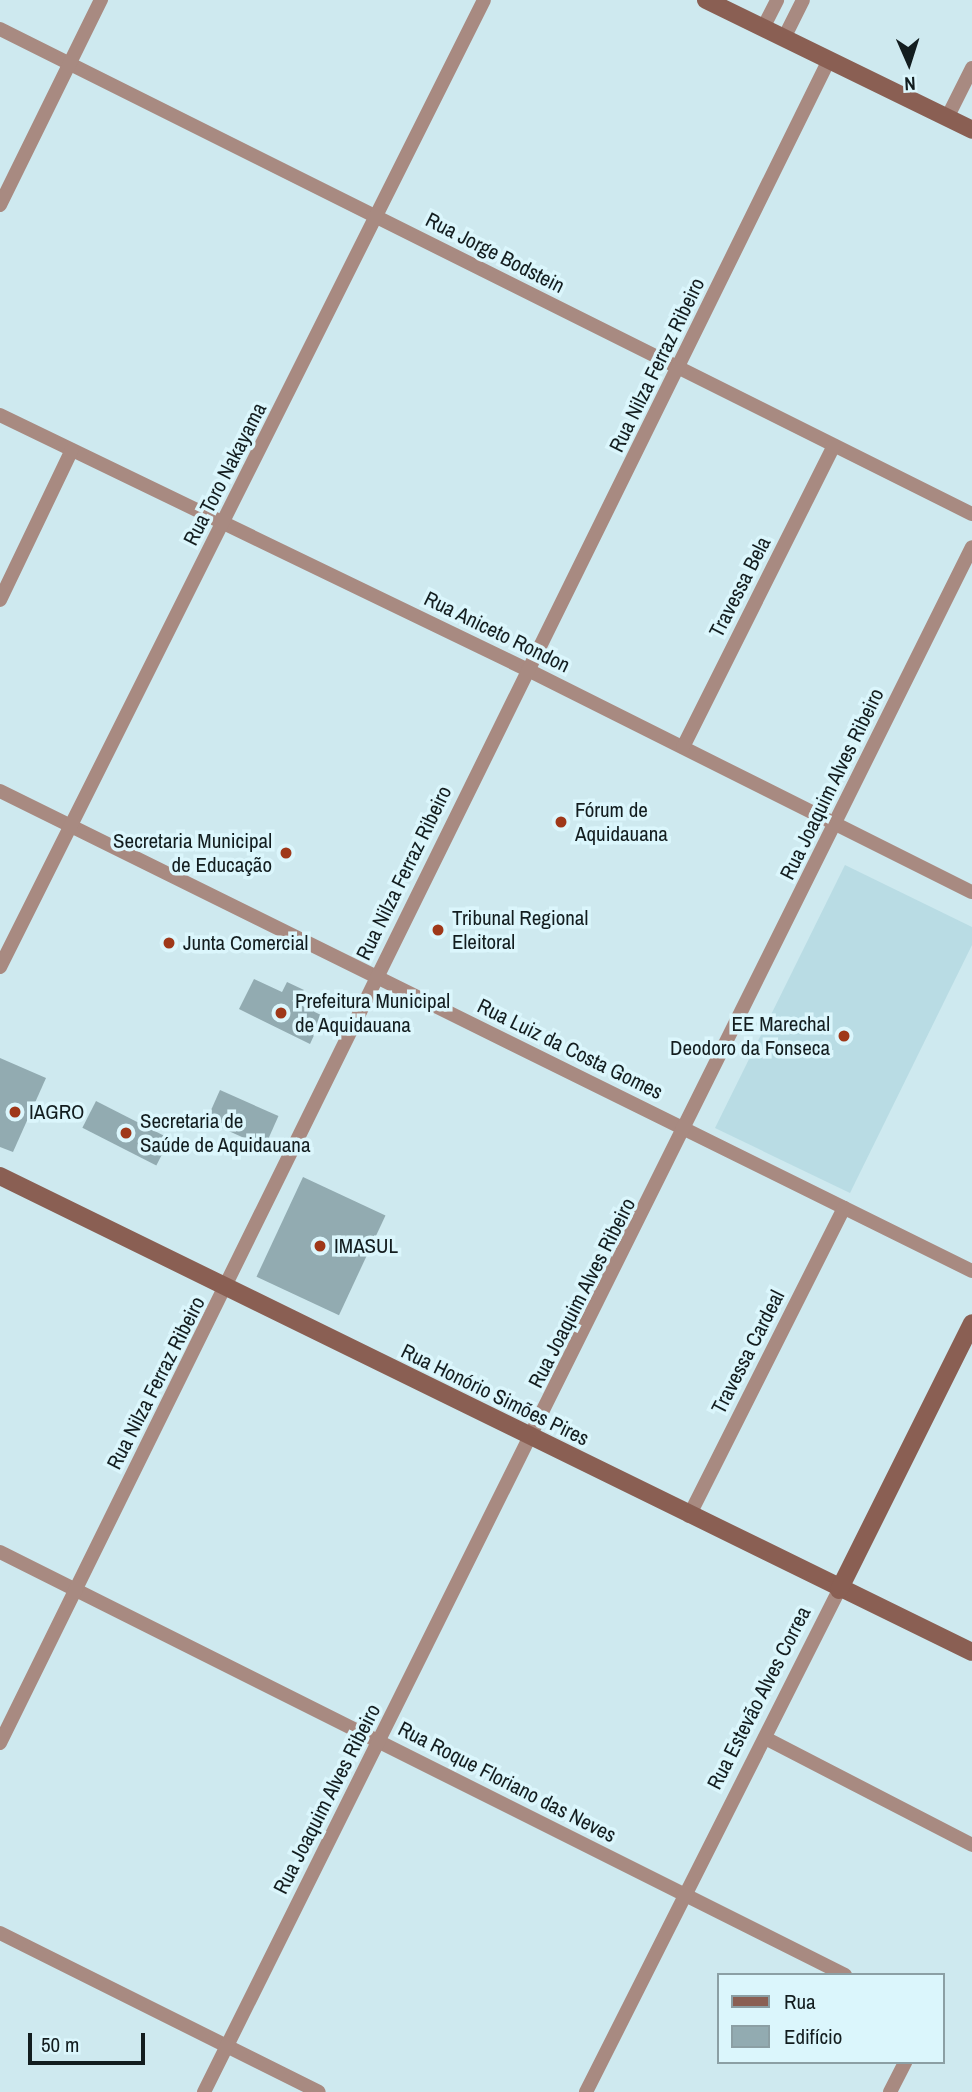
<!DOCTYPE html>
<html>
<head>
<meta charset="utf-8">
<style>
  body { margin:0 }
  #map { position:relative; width:972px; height:2092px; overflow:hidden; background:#cee9ef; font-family:"Archivo Narrow",sans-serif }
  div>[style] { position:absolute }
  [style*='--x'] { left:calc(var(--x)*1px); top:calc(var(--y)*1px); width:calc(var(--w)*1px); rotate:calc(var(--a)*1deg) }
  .built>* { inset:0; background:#b9dce4 }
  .building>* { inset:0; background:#92abb1; transform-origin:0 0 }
  .street>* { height:14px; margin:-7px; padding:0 7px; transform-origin:7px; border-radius:7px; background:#a88a81 }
  .secondary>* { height:18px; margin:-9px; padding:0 9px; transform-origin:9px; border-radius:9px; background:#8a5f53 }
  .dots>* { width:19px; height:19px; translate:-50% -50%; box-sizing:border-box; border:4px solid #dbf6fc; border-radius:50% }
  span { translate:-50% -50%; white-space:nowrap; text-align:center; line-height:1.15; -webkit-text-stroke:7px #dbf6fc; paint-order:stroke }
  .street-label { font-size:21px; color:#131d1f }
  .poi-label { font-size:21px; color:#131d1f }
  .left { translate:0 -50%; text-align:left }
  .right { translate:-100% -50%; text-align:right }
  .legend { position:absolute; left:717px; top:1973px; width:228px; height:91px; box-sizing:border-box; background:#dbf6fc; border:2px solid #8b9fa4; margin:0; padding:9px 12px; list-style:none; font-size:21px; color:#131d1f }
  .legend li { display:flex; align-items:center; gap:14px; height:35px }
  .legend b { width:35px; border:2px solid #8b9fa4 }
  .north { position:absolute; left:874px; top:28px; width:70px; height:70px; -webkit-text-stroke:5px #dbf6fc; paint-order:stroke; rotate:177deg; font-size:19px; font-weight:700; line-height:28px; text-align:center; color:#131d1f }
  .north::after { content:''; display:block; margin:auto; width:24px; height:32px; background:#131d1f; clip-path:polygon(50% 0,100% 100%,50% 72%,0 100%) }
  .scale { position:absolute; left:28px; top:2033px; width:117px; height:32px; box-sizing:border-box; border:4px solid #131d1f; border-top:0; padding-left:9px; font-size:21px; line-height:24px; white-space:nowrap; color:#131d1f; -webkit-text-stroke:5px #dbf6fc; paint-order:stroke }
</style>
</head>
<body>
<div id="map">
  <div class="built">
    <i style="clip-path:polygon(845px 865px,972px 927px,972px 945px,850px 1193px,715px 1128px)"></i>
  </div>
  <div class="building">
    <i style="clip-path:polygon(254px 979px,282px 992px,287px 982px,304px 990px,292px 1001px,323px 1016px,310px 1044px,239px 1009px)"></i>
    <i style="clip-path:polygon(0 1058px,46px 1078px,13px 1152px,0 1147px)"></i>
    <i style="left:220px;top:1090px;width:64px;height:34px;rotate:24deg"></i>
    <i style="left:96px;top:1101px;width:83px;height:30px;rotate:27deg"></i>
    <i style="left:303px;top:1177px;width:91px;height:110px;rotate:25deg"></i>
  </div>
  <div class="street">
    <i style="--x:763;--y:28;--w:31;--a:-63"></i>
    <i style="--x:0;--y:29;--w:1086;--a:26.52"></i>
    <i style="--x:784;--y:38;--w:42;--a:-63.4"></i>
    <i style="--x:947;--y:118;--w:56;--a:-63.4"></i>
    <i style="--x:0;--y:205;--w:229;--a:-63.8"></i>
    <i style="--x:0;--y:415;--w:586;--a:25.78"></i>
    <i style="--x:528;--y:670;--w:496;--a:26.6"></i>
    <i style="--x:0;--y:600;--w:166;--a:-64.4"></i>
    <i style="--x:683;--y:747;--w:337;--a:-63.4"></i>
    <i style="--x:0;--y:791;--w:1084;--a:26.28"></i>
    <i style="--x:0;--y:967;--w:1081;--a:-63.41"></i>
    <i style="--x:689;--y:1516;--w:345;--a:-63.3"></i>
    <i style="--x:0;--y:1552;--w:945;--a:26.59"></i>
    <i style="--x:765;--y:1738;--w:233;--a:27.3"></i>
    <i style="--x:0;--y:1743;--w:1876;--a:-63.78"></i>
    <i style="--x:0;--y:1933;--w:356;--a:26.5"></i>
    <i style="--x:204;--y:2092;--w:1725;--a:-63.57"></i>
    <i style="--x:586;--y:2092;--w:562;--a:-63.25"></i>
    <i style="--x:890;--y:2092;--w:34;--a:-63"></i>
  </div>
  <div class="secondary">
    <i style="--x:706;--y:0;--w:296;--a:26"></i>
    <i style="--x:0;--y:1176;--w:1082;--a:26.09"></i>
    <i style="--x:839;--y:1590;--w:298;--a:-63.5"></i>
  </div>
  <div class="dots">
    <i style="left:561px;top:822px;background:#9f3819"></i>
    <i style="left:286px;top:853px;background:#9f3819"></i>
    <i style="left:438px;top:930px;background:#9f3819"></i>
    <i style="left:169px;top:943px;background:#9f3819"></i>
    <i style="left:281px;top:1013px;background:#9f3819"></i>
    <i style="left:844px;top:1036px;background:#9f3819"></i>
    <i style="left:15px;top:1112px;background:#9f3819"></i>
    <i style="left:126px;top:1133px;background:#9f3819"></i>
    <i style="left:320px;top:1246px;background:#9f3819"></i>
  </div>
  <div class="street-label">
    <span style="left:495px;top:253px;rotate:27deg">Rua Jorge Bodstein</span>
    <span style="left:657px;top:365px;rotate:-64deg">Rua Nilza Ferraz Ribeiro</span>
    <span style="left:225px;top:474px;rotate:-63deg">Rua Toro Nakayama</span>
    <span style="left:740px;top:587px;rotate:-63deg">Travessa Bela</span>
    <span style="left:497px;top:632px;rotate:26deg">Rua Aniceto Rondon</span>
    <span style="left:832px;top:784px;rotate:-64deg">Rua Joaquim Alves Ribeiro</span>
    <span style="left:404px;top:873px;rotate:-64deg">Rua Nilza Ferraz Ribeiro</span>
    <span style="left:570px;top:1049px;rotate:26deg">Rua Luiz da Costa Gomes</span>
    <span style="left:582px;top:1293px;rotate:-63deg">Rua Joaquim Alves Ribeiro</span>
    <span style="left:748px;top:1352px;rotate:-63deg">Travessa Cardeal</span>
    <span style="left:156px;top:1383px;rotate:-63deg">Rua Nilza Ferraz Ribeiro</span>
    <span style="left:495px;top:1395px;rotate:26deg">Rua Honório Simões Pires</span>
    <span style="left:759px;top:1698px;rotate:-63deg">Rua Estevão Alves Correa</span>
    <span style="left:507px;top:1782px;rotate:27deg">Rua Roque Floriano das Neves</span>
    <span style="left:327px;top:1799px;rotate:-63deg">Rua Joaquim Alves Ribeiro</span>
  </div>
  <div class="poi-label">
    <span class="left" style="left:575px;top:822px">Fórum de<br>Aquidauana</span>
    <span class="right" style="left:272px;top:853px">Secretaria Municipal<br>de Educação</span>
    <span class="left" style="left:452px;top:930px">Tribunal Regional<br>Eleitoral</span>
    <span class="left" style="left:183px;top:943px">Junta Comercial</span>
    <span class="left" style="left:295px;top:1013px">Prefeitura Municipal<br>de Aquidauana</span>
    <span class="right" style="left:830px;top:1036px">EE Marechal<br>Deodoro da Fonseca</span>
    <span class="left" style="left:29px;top:1112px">IAGRO</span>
    <span class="left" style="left:140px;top:1133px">Secretaria de<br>Saúde de Aquidauana</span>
    <span class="left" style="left:334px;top:1246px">IMASUL</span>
  </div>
  <ul class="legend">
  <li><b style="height:9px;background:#8a5f53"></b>Rua</li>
  <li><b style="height:19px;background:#92abb1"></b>Edifício</li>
  </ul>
  <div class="north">N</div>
  <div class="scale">50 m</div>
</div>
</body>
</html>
